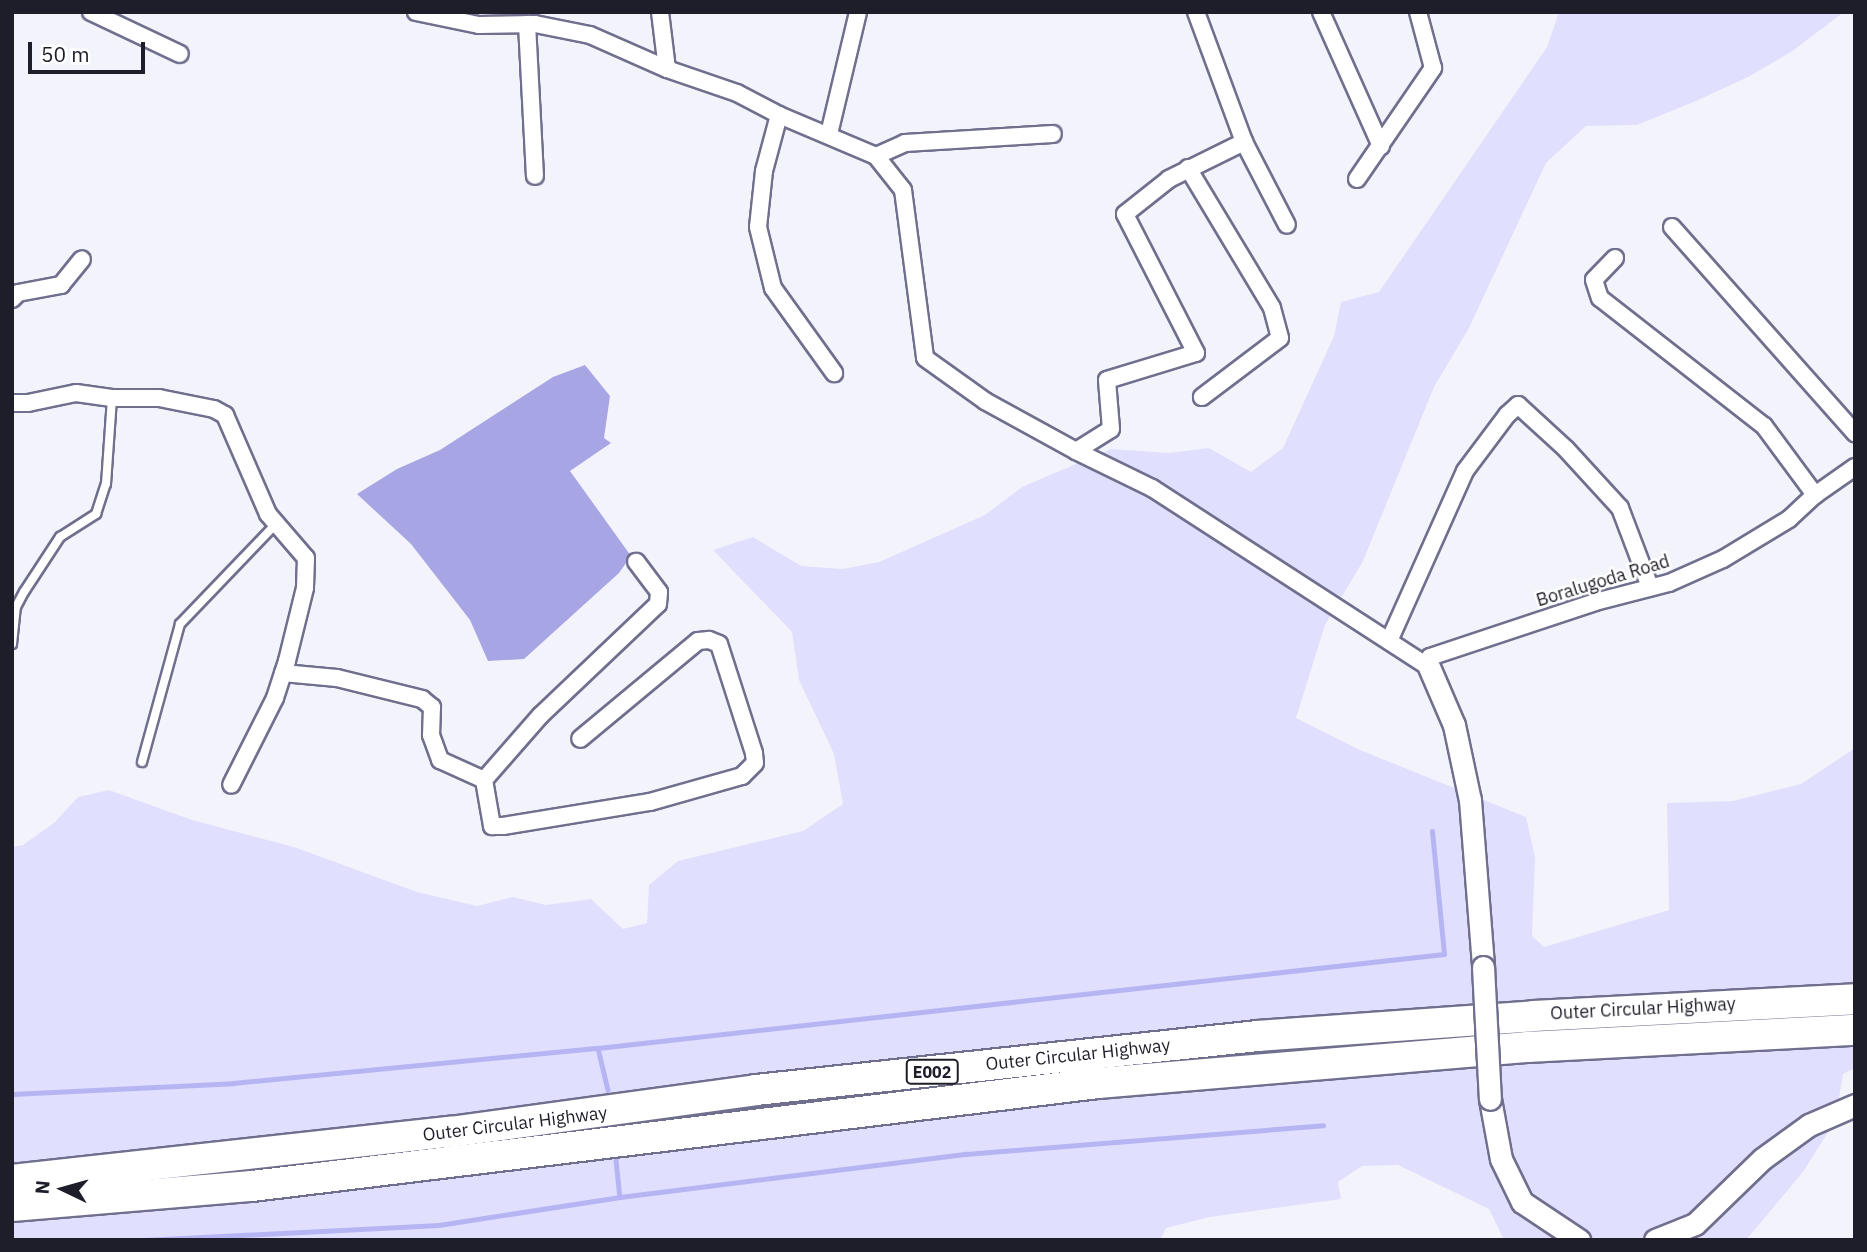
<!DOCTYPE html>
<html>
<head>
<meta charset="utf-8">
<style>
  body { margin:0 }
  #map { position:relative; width:1867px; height:1252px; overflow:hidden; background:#f3f4fb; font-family:"IBM Plex Sans",sans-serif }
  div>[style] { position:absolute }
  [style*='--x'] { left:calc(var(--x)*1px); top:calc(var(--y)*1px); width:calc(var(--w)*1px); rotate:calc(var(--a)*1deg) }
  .green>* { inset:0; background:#e0e0fe }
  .forest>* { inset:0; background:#a8a5e4 }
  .stream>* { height:4.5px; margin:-2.25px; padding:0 2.25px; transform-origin:2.25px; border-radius:2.25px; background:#b7b4f4 }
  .roads { filter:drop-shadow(2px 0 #706f8e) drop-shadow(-2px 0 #706f8e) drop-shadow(0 2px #706f8e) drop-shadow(0 -2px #706f8e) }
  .service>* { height:8px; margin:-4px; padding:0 4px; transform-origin:4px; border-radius:4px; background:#fff }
  .minor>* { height:16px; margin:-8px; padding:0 8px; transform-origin:8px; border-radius:8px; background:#fff }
  .tertiary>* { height:21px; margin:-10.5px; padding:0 10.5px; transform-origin:10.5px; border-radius:10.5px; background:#fff }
  .motorway>* { height:30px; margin:-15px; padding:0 15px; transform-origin:15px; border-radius:15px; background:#fff }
  .bridges { filter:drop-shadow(2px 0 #706f8e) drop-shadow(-2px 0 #706f8e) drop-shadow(0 2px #706f8e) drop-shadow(0 -2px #706f8e) }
  .tertiary-bridge>* { height:21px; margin:-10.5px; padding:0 10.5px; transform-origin:10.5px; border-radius:10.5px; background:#fff }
  span { translate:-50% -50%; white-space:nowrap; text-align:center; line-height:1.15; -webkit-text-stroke:5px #fff; paint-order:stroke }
  .shield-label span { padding:2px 5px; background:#fff; border:2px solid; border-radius:5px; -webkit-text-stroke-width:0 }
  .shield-label { font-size:16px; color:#1e1e2a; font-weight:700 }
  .street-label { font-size:18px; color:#1e1e2a }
  .frame { position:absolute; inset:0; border:14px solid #1e1e2a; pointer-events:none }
  .north { position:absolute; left:28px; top:1154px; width:70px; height:70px; -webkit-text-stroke:5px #fff; paint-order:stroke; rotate:275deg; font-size:19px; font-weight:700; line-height:28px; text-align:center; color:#1e1e2a }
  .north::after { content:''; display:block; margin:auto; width:24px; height:32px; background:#1e1e2a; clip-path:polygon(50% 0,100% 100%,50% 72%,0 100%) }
  .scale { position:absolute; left:28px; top:42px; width:117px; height:32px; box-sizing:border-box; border:4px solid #1e1e2a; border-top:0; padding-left:9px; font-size:21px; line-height:24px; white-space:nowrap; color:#1e1e2a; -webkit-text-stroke:5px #fff; paint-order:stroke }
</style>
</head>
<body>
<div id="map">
  <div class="green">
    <i style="clip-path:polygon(1559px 12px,1844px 12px,1791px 52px,1748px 77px,1696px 101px,1637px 125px,1586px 126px,1546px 163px,1469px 328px,1434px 387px,1363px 561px,1325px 625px,1296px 718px,1360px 750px,1526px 817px,1535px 857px,1532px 936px,1544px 947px,1669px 910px,1667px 803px,1733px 801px,1801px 784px,1855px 748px,1855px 1068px,1843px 1074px,1835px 1121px,1803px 1172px,1746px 1240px,1504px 1240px,1489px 1209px,1398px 1165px,1362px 1166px,1338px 1182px,1341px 1199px,1210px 1217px,1166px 1228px,1160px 1240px,12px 1240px,12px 847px,23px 845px,55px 822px,78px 797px,109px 790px,192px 820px,294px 847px,417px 892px,477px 906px,513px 897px,546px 905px,591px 899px,623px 929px,647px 923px,649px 885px,678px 861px,803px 831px,843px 804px,834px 754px,799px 680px,792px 632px,713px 550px,753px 537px,801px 566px,843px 569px,879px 562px,985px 515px,1022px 487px,1111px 449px,1169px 453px,1209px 448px,1251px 472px,1283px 448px,1334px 336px,1341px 302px,1379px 292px,1547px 47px)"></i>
  </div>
  <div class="forest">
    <i style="clip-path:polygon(585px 365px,610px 396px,604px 438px,611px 443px,570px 471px,631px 556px,619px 573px,524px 659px,488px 661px,470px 620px,411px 544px,357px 494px,397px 469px,440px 450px,553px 377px)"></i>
  </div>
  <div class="stream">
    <i style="--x:598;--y:1048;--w:43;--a:76.6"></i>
    <i style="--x:12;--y:1094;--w:221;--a:-2.8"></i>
    <i style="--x:233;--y:1083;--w:367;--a:-5.5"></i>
    <i style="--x:598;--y:1048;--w:851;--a:-6.34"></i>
    <i style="--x:1444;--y:954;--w:123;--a:-95.6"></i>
    <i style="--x:616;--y:1160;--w:37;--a:84"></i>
    <i style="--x:144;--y:1240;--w:295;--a:-2.9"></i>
    <i style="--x:439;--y:1225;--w:183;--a:-8.8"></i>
    <i style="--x:620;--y:1197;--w:349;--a:-7.1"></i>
    <i style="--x:966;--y:1154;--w:358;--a:-4.6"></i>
  </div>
  <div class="roads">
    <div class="service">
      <i style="--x:12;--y:644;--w:37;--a:-84"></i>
      <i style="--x:16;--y:607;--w:17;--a:-62"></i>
      <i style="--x:24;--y:592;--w:66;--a:-56.8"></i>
      <i style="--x:60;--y:537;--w:43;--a:-32.6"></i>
      <i style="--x:96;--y:514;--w:32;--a:-72"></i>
      <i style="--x:106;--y:484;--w:86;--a:-86"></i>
      <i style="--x:142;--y:762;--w:143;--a:-74.6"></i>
      <i style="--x:180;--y:624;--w:139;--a:-46.2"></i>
    </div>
    <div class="minor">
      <i style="--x:91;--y:12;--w:98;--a:25.3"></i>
      <i style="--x:416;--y:12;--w:64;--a:11.7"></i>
      <i style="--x:479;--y:25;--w:56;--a:-1"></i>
      <i style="--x:535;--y:24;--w:56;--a:11.3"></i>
      <i style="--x:590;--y:35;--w:84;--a:23.8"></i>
      <i style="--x:667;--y:69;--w:74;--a:18.9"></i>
      <i style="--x:737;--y:93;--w:47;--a:27.6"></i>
      <i style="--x:779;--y:115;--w:105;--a:22.9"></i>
      <i style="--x:876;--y:156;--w:43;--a:51.5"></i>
      <i style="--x:903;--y:190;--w:169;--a:82.5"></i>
      <i style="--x:925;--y:358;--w:74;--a:35.6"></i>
      <i style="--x:985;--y:401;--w:104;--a:28.8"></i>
      <i style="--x:1076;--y:451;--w:85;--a:26"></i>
      <i style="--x:1152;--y:488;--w:330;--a:32.9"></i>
      <i style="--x:1429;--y:667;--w:10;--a:-84"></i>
      <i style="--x:1430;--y:657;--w:174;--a:-18.4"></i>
      <i style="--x:1595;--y:602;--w:76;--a:-14.4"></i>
      <i style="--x:1669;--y:583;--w:59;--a:-24"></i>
      <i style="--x:1723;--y:559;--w:77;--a:-31.2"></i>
      <i style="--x:1789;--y:519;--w:35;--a:-43"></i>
      <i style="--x:1815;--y:495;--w:49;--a:-35"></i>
      <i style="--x:660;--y:12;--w:57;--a:83"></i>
      <i style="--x:1196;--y:12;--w:139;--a:69.7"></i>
      <i style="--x:1244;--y:142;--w:93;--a:62.6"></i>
      <i style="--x:1321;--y:12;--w:147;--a:65.9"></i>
      <i style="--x:527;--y:24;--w:152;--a:87"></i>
      <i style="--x:779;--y:115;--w:58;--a:105"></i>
      <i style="--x:764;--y:171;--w:56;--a:96.1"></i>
      <i style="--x:758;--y:227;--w:63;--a:76.2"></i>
      <i style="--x:773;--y:288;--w:105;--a:54.3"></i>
      <i style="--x:829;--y:134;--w:125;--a:-76.6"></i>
      <i style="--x:876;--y:156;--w:32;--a:-24"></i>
      <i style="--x:905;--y:143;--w:148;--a:-3.5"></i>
      <i style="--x:1188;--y:168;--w:163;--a:59"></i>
      <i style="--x:1272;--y:308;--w:31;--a:75"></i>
      <i style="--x:1280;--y:338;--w:98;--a:142.9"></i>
      <i style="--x:1357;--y:179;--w:135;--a:-55.6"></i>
      <i style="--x:1433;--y:68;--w:58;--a:-105"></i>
      <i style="--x:1672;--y:227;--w:276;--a:48.4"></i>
      <i style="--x:1615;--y:258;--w:30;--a:134"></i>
      <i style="--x:1594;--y:280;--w:19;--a:72"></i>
      <i style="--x:1600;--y:298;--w:208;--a:38"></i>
      <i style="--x:1764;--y:426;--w:86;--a:53.5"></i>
      <i style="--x:12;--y:299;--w:8;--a:-45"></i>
      <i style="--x:18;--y:293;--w:44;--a:-10.5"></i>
      <i style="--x:61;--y:285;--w:33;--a:-51"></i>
      <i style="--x:12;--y:403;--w:16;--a:0"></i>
      <i style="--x:28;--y:403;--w:49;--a:-11.8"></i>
      <i style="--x:76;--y:393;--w:36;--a:8"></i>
      <i style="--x:112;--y:398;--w:47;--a:0"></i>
      <i style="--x:159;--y:398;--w:56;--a:11.3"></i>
      <i style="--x:214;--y:409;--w:13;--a:29"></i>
      <i style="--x:225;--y:415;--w:108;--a:66.5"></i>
      <i style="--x:268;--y:514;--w:58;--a:49.2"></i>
      <i style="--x:306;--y:558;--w:30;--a:92"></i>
      <i style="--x:305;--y:588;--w:75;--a:103.9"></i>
      <i style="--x:287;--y:661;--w:39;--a:108"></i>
      <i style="--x:275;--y:698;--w:97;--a:116.8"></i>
      <i style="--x:1076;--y:451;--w:41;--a:-32.2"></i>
      <i style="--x:1111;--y:429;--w:49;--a:-94.7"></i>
      <i style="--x:1107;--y:380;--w:93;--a:-16.9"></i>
      <i style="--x:1196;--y:353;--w:156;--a:-117.1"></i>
      <i style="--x:1125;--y:214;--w:56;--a:-38.5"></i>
      <i style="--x:1169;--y:179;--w:84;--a:-26.3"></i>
      <i style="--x:1389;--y:641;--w:186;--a:-65.9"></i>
      <i style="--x:1465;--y:471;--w:70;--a:-53.1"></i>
      <i style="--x:1507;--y:415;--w:15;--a:-42"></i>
      <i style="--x:1518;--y:405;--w:65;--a:42.5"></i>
      <i style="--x:1566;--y:449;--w:80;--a:47.5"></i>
      <i style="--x:1620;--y:508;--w:85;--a:69.2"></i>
      <i style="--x:283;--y:673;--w:54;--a:5.3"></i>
      <i style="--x:337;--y:678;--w:88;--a:13.9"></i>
      <i style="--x:422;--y:699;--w:13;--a:39"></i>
      <i style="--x:432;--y:707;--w:28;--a:92"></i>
      <i style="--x:431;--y:735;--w:27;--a:70"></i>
      <i style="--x:440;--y:760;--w:48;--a:24.4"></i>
      <i style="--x:484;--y:780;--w:47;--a:80.1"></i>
      <i style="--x:492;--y:826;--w:11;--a:0"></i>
      <i style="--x:503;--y:826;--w:149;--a:-9.3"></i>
      <i style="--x:650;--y:802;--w:96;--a:-15.8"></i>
      <i style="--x:742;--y:776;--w:18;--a:-45"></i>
      <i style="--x:755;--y:763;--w:10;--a:-96"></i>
      <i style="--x:754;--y:753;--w:114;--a:-107.8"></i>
      <i style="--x:719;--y:644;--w:11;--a:-158"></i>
      <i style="--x:709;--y:640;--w:11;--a:175"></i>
      <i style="--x:698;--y:641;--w:153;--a:140.3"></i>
      <i style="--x:484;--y:780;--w:86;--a:-48.8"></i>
      <i style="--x:541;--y:715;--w:161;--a:-43.5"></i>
      <i style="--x:658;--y:604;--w:12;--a:-85"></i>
      <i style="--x:659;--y:592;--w:38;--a:-127"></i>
    </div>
    <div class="tertiary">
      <i style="--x:1429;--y:667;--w:63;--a:66.7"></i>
      <i style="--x:1454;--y:725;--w:77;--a:78"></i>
      <i style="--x:1470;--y:800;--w:168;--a:85.5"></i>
      <i style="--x:1490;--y:1099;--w:61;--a:79.6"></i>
      <i style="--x:1501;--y:1159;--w:48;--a:64"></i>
      <i style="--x:1522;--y:1202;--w:69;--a:33.7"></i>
      <i style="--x:1655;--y:1240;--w:43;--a:-21.8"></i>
      <i style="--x:1695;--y:1224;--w:93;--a:-44.1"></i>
      <i style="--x:1762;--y:1159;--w:58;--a:-35.9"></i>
      <i style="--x:1809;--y:1125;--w:50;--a:-23.5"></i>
    </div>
    <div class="motorway">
      <i style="--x:12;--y:1180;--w:441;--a:-6.3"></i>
      <i style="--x:450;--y:1132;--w:309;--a:-7.8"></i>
      <i style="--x:756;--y:1090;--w:505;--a:-6.14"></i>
      <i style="--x:1258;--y:1036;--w:277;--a:-4.1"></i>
      <i style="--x:1534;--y:1016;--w:321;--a:-3"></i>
      <i style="--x:12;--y:1206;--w:241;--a:-4.8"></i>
      <i style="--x:252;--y:1186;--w:852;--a:-6.94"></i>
      <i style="--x:1098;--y:1083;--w:432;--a:-4.8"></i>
      <i style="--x:1528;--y:1047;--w:327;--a:-3"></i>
    </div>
  </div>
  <div class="bridges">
    <div class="tertiary-bridge">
      <i style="--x:1483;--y:967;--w:132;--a:87"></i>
    </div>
  </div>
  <div class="shield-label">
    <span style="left:932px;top:1072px">E002</span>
  </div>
  <div class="street-label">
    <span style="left:1603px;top:581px;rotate:-17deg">Boralugoda Road</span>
    <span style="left:1643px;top:1009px;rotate:-3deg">Outer Circular Highway</span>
    <span style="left:1078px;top:1055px;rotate:-6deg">Outer Circular Highway</span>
    <span style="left:515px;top:1124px;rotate:-7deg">Outer Circular Highway</span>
  </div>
  <div class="frame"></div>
  <div class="north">N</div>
  <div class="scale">50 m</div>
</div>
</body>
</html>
